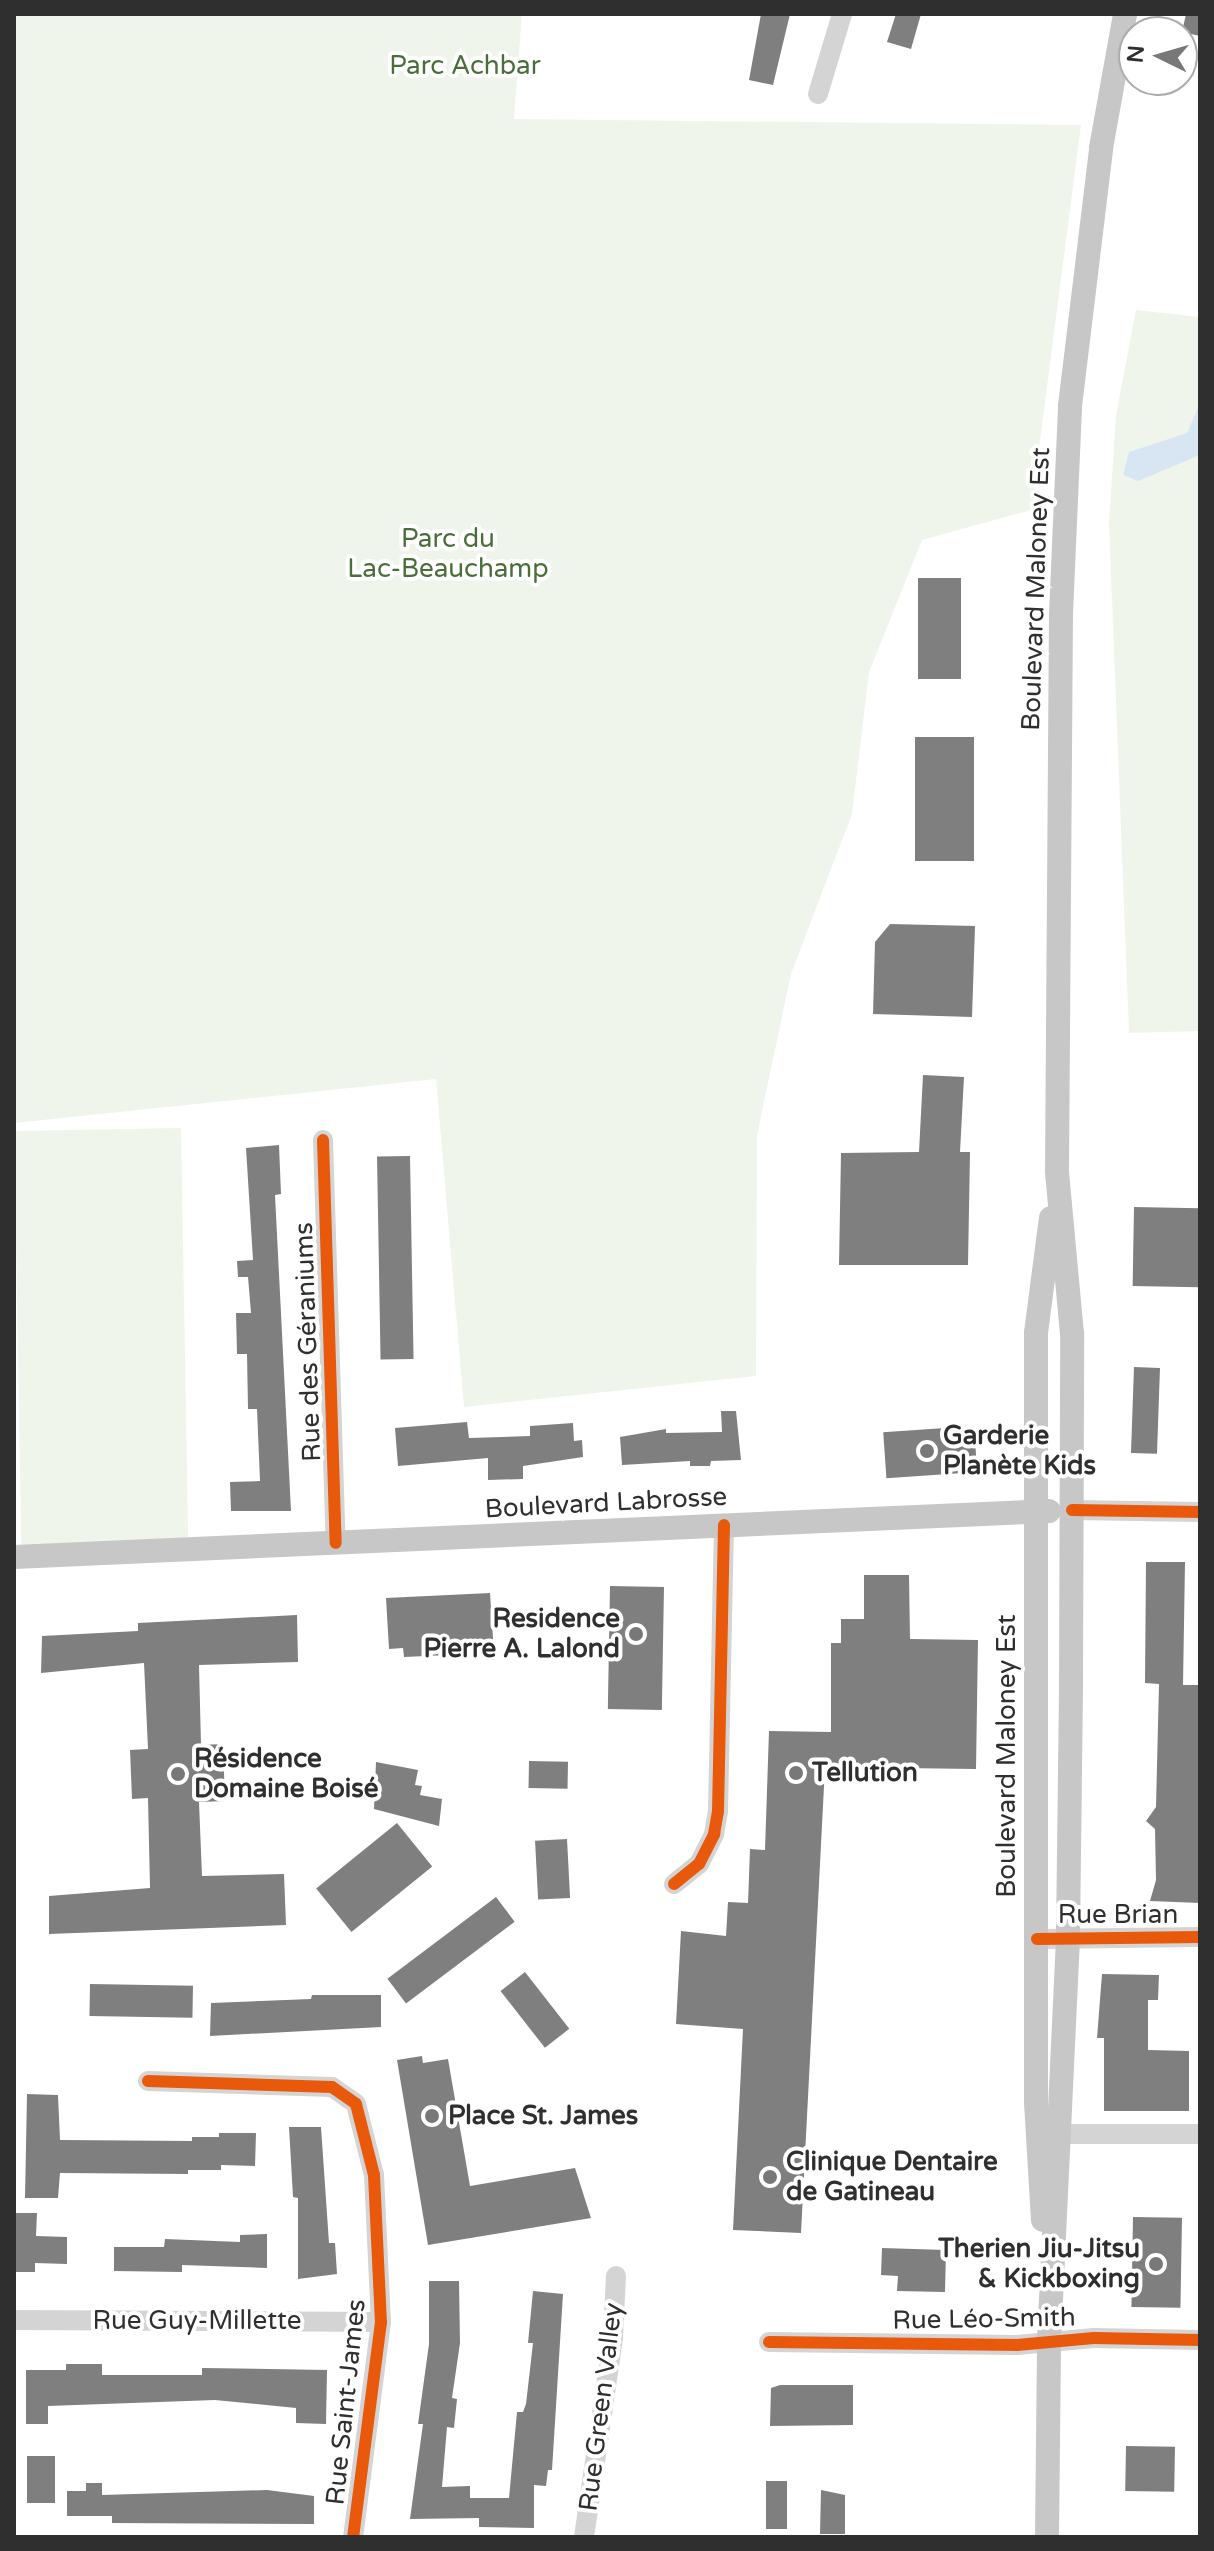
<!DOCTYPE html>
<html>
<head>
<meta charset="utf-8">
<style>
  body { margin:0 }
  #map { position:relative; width:1214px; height:2551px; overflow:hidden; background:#fff; font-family:"Varela Round",sans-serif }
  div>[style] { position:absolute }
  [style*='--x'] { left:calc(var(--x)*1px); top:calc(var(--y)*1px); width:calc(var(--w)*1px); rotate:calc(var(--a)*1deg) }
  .green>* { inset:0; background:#f0f5ec; transform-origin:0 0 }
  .water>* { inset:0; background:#d8e5f3 }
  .building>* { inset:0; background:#7f7f7f; transform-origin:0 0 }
  .minor>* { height:20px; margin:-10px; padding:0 10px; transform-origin:10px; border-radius:10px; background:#d4d4d4 }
  .major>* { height:24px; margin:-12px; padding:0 12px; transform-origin:12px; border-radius:12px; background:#c7c7c7 }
  .cycleway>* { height:12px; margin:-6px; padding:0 6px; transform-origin:6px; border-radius:6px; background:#e8590c }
  .dots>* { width:22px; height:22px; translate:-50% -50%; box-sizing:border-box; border:4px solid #fff; border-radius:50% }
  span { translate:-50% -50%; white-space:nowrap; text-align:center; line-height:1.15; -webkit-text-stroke:8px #fff; paint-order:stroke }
  .park-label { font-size:26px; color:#4b6d39 }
  .street-label { font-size:26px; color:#2f2f2f }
  .poi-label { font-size:26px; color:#2f2f2f; font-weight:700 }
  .left { translate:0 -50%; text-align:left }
  .right { translate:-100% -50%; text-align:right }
  .frame { position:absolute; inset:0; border:16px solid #2f2f2f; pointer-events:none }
  .north { position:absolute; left:1118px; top:16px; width:80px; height:80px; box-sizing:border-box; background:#fff; border:2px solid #acacac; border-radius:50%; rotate:275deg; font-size:22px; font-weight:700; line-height:32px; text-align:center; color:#2f2f2f }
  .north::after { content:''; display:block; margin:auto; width:28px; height:36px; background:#787878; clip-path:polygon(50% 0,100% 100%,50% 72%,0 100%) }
</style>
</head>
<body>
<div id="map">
  <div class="green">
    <i style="clip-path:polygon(14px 14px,522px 14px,514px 119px,1081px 125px,1031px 510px,922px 540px,869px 672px,852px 814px,791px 974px,757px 1135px,756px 1376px,464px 1407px,436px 1079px,14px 1123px)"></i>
    <i style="clip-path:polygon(1136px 310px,1200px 317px,1200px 1031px,1129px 1033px,1109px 524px,1116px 415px)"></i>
    <i style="left:181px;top:1128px;width:421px;height:167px;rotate:89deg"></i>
  </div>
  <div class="water">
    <i style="clip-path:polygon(1200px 403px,1200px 455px,1138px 481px,1123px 475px,1129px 452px,1187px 433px)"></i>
  </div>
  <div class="building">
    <i style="clip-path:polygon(761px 14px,790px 14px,773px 85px,749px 80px)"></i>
    <i style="clip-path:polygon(896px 14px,921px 14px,911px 49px,887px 42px)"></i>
    <i style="clip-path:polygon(1186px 14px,1200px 14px,1200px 36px,1182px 32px)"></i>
    <i style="left:918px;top:578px;width:43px;height:101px"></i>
    <i style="left:915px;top:737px;width:59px;height:124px"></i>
    <i style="clip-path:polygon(890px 924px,975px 926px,972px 1017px,873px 1014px,875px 942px)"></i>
    <i style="clip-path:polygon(923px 1075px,964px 1077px,960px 1152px,970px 1152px,968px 1265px,839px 1265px,841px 1153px,919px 1152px)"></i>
    <i style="clip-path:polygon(279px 1145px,281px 1194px,275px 1195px,291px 1511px,231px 1511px,230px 1482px,260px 1481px,257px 1409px,248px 1409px,247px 1354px,237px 1354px,236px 1313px,251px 1313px,248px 1277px,238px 1277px,237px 1261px,253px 1260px,246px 1148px)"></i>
    <i style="left:410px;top:1156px;width:203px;height:33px;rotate:89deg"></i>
    <i style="left:1134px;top:1207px;width:66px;height:79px;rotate:1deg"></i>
    <i style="left:1134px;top:1367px;width:26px;height:86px;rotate:2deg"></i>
    <i style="clip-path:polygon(721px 1411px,736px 1411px,741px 1460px,711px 1461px,710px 1466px,690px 1466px,690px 1461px,622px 1465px,620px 1437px,666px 1429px,666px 1433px,722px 1432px)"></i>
    <i style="clip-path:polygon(467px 1422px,469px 1438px,530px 1436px,530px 1426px,573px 1423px,574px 1441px,582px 1440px,583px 1457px,523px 1466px,523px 1479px,488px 1480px,488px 1458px,398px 1466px,395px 1428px)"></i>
    <i style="left:974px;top:1426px;width:46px;height:91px;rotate:86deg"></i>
    <i style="clip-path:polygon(1146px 1562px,1185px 1562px,1183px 1685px,1200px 1685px,1200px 1903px,1150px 1901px,1156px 1880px,1155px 1829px,1146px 1821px,1156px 1807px,1159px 1684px,1145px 1683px)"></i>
    <i style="clip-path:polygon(864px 1575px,909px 1575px,910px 1639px,978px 1640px,976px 1769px,825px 1767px,801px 2233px,733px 2230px,743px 2029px,676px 2024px,681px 1931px,726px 1936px,728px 1902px,748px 1903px,750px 1849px,765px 1850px,769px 1731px,831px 1732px,831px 1643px,841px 1643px,841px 1619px,864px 1619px)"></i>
    <i style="left:610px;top:1586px;width:54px;height:123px;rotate:1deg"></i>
    <i style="clip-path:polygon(490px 1593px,494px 1653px,404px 1657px,403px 1648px,389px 1649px,386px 1598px)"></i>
    <i style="clip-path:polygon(297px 1615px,298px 1662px,199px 1665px,201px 1745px,223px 1744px,225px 1801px,199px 1802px,202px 1876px,284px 1874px,286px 1925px,49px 1934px,49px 1896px,150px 1888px,148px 1798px,132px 1799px,130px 1750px,148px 1749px,144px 1663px,41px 1673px,42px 1636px,138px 1631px,138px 1623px)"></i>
    <i style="left:529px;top:1761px;width:39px;height:27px;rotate:1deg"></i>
    <i style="clip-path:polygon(376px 1762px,418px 1770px,415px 1785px,422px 1786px,420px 1795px,442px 1799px,439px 1826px,374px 1809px)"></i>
    <i style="left:397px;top:1823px;width:56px;height:104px;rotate:51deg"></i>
    <i style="left:567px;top:1839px;width:59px;height:32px;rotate:87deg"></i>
    <i style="left:496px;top:1897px;width:31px;height:136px;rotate:53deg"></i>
    <i style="left:525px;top:1972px;width:72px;height:31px;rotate:52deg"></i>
    <i style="clip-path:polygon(1102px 1974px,1159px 1975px,1158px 2000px,1148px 2000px,1148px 2050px,1189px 2051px,1189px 2111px,1104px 2111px,1104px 2038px,1097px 2038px)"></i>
    <i style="left:90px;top:1984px;width:103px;height:32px;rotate:1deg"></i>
    <i style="clip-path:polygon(312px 1995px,381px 1995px,381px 2027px,210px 2036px,211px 2003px,311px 1999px)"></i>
    <i style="clip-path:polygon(422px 2056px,423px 2063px,448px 2059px,470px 2186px,575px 2168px,591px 2218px,428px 2245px,397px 2060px)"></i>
    <i style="clip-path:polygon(27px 2094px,58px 2095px,60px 2140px,192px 2141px,192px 2137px,219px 2137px,219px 2133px,256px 2133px,255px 2166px,221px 2165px,221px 2170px,188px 2170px,188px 2174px,60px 2173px,58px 2198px,25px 2198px)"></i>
    <i style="clip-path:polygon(289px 2127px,321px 2127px,329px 2243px,335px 2243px,337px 2274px,298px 2279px,298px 2198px,293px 2197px)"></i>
    <i style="clip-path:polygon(14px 2213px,37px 2213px,36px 2236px,67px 2237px,67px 2264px,35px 2263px,35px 2272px,14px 2272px)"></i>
    <i style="left:1133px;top:2217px;width:49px;height:90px;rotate:1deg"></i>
    <i style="clip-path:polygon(267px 2234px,267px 2268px,182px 2265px,182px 2272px,114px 2271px,114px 2247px,164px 2247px,165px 2239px,240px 2242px,240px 2235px)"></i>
    <i style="clip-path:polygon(882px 2248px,946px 2250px,945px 2292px,897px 2291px,898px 2276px,881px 2275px)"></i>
    <i style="clip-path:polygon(429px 2281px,459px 2281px,460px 2343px,452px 2398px,457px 2399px,454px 2428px,447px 2427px,442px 2487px,470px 2486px,470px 2498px,509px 2498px,517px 2412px,523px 2412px,526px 2404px,533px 2343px,528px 2343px,533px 2291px,563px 2294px,552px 2470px,548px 2470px,546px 2486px,534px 2485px,534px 2528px,479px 2527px,479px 2518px,410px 2519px,423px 2424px,418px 2424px,429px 2344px)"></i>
    <i style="clip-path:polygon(66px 2364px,102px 2364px,102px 2375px,202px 2375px,202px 2368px,327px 2370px,326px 2424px,296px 2423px,296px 2408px,215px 2400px,48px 2406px,48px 2424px,26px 2424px,26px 2370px,66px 2370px)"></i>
    <i style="clip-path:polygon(780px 2385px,853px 2385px,853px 2425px,770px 2426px,771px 2388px)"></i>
    <i style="left:1126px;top:2446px;width:49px;height:45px;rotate:1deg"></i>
    <i style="left:27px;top:2456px;width:28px;height:47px"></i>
    <i style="left:766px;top:2481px;width:21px;height:48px"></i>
    <i style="clip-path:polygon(86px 2483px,102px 2483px,102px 2495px,267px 2490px,314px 2496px,314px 2524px,112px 2523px,112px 2516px,67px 2516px,67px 2491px,86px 2491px)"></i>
    <i style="clip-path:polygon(821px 2490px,845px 2495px,845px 2534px,820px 2534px)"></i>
  </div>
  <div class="minor">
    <i style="--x:818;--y:94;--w:84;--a:-73.3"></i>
    <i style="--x:323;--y:1140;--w:403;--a:88.2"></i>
    <i style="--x:1072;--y:1510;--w:128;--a:0.9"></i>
    <i style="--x:674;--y:1884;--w:32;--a:-39"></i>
    <i style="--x:699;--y:1864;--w:34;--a:-63"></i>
    <i style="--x:714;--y:1834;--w:23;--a:-80"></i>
    <i style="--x:718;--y:1811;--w:286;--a:-88.8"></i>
    <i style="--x:1037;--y:1939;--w:163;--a:-0.7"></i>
    <i style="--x:148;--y:2081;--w:184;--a:1.9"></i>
    <i style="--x:332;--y:2087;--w:29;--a:35"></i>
    <i style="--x:356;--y:2104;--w:73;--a:75.8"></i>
    <i style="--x:374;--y:2175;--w:147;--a:87.3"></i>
    <i style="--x:381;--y:2322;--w:217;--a:97.4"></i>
    <i style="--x:1046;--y:2134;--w:154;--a:0"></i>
    <i style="--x:14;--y:2320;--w:367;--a:0.3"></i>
    <i style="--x:769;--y:2342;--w:248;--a:0.7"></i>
    <i style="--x:1017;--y:2345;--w:77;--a:-5.2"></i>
    <i style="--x:1094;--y:2338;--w:106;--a:1.1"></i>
    <i style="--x:584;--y:2537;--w:202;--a:-81.7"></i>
    <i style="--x:613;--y:2337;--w:61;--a:-87.2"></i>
  </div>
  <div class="major">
    <i style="--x:14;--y:1557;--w:1036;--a:-2.54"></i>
    <i style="--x:1043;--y:2220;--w:119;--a:-93.4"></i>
    <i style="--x:1036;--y:2101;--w:768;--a:-90"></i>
    <i style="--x:1036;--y:1333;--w:116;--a:-82.6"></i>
    <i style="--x:1047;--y:2537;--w:195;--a:-89.4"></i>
    <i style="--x:1049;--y:2342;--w:407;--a:-87.3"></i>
    <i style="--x:1068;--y:1935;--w:252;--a:-89.3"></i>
    <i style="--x:1071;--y:1683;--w:349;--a:-89.8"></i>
    <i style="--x:1072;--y:1334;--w:164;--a:-95.3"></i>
    <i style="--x:1057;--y:1171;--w:557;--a:-89.59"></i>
    <i style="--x:1061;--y:614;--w:208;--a:-87.5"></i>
    <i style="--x:1070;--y:406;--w:260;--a:-83.1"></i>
    <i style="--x:1101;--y:148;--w:136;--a:-79.8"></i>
  </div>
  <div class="cycleway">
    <i style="--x:323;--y:1140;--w:403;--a:88.2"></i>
    <i style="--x:1072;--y:1510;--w:128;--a:0.9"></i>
    <i style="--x:674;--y:1884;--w:32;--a:-39"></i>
    <i style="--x:699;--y:1864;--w:34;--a:-63"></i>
    <i style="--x:714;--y:1834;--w:23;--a:-80"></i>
    <i style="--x:718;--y:1811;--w:286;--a:-88.8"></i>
    <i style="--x:1037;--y:1939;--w:163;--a:-0.7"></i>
    <i style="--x:148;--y:2081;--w:184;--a:1.9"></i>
    <i style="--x:332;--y:2087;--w:29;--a:35"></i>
    <i style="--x:356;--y:2104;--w:73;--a:75.8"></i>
    <i style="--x:374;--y:2175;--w:147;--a:87.3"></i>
    <i style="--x:381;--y:2322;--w:217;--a:97.4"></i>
    <i style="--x:769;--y:2342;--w:248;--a:0.7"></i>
    <i style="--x:1017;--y:2345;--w:77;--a:-5.2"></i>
    <i style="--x:1094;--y:2338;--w:106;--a:1.1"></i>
  </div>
  <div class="dots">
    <i style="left:927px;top:1451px;background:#787878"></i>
    <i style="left:636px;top:1634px;background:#787878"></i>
    <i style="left:796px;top:1773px;background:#787878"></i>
    <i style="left:178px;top:1774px;background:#787878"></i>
    <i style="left:432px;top:2116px;background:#787878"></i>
    <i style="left:770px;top:2177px;background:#787878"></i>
    <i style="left:1156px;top:2264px;background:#787878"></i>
  </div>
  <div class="park-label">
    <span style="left:465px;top:66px">Parc Achbar</span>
    <span style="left:448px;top:554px">Parc du<br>Lac-Beauchamp</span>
  </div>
  <div class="street-label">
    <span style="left:1036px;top:589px;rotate:-88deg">Boulevard Maloney Est</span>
    <span style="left:308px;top:1342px;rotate:-92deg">Rue des Géraniums</span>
    <span style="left:606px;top:1503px;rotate:-3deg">Boulevard Labrosse</span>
    <span style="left:1007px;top:1756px;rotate:-90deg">Boulevard Maloney Est</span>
    <span style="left:1118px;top:1915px">Rue Brian</span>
    <span style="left:984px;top:2319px;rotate:-1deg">Rue Léo-Smith</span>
    <span style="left:197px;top:2321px">Rue Guy-Millette</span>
    <span style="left:346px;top:2402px;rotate:-84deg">Rue Saint-James</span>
    <span style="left:601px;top:2407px;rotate:-83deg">Rue Green Valley</span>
  </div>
  <div class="poi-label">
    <span class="left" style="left:943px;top:1451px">Garderie<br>Planète Kids</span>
    <span class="right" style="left:620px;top:1634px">Residence<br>Pierre A. Lalond</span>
    <span class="left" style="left:194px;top:1774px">Résidence<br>Domaine Boisé</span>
    <span class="left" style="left:812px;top:1773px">Tellution</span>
    <span class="left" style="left:448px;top:2116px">Place St. James</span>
    <span class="left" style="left:786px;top:2177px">Clinique Dentaire<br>de Gatineau</span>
    <span class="right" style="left:1140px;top:2264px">Therien Jiu-Jitsu<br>&amp; Kickboxing</span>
  </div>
  <div class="frame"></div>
  <div class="north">N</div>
</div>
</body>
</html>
